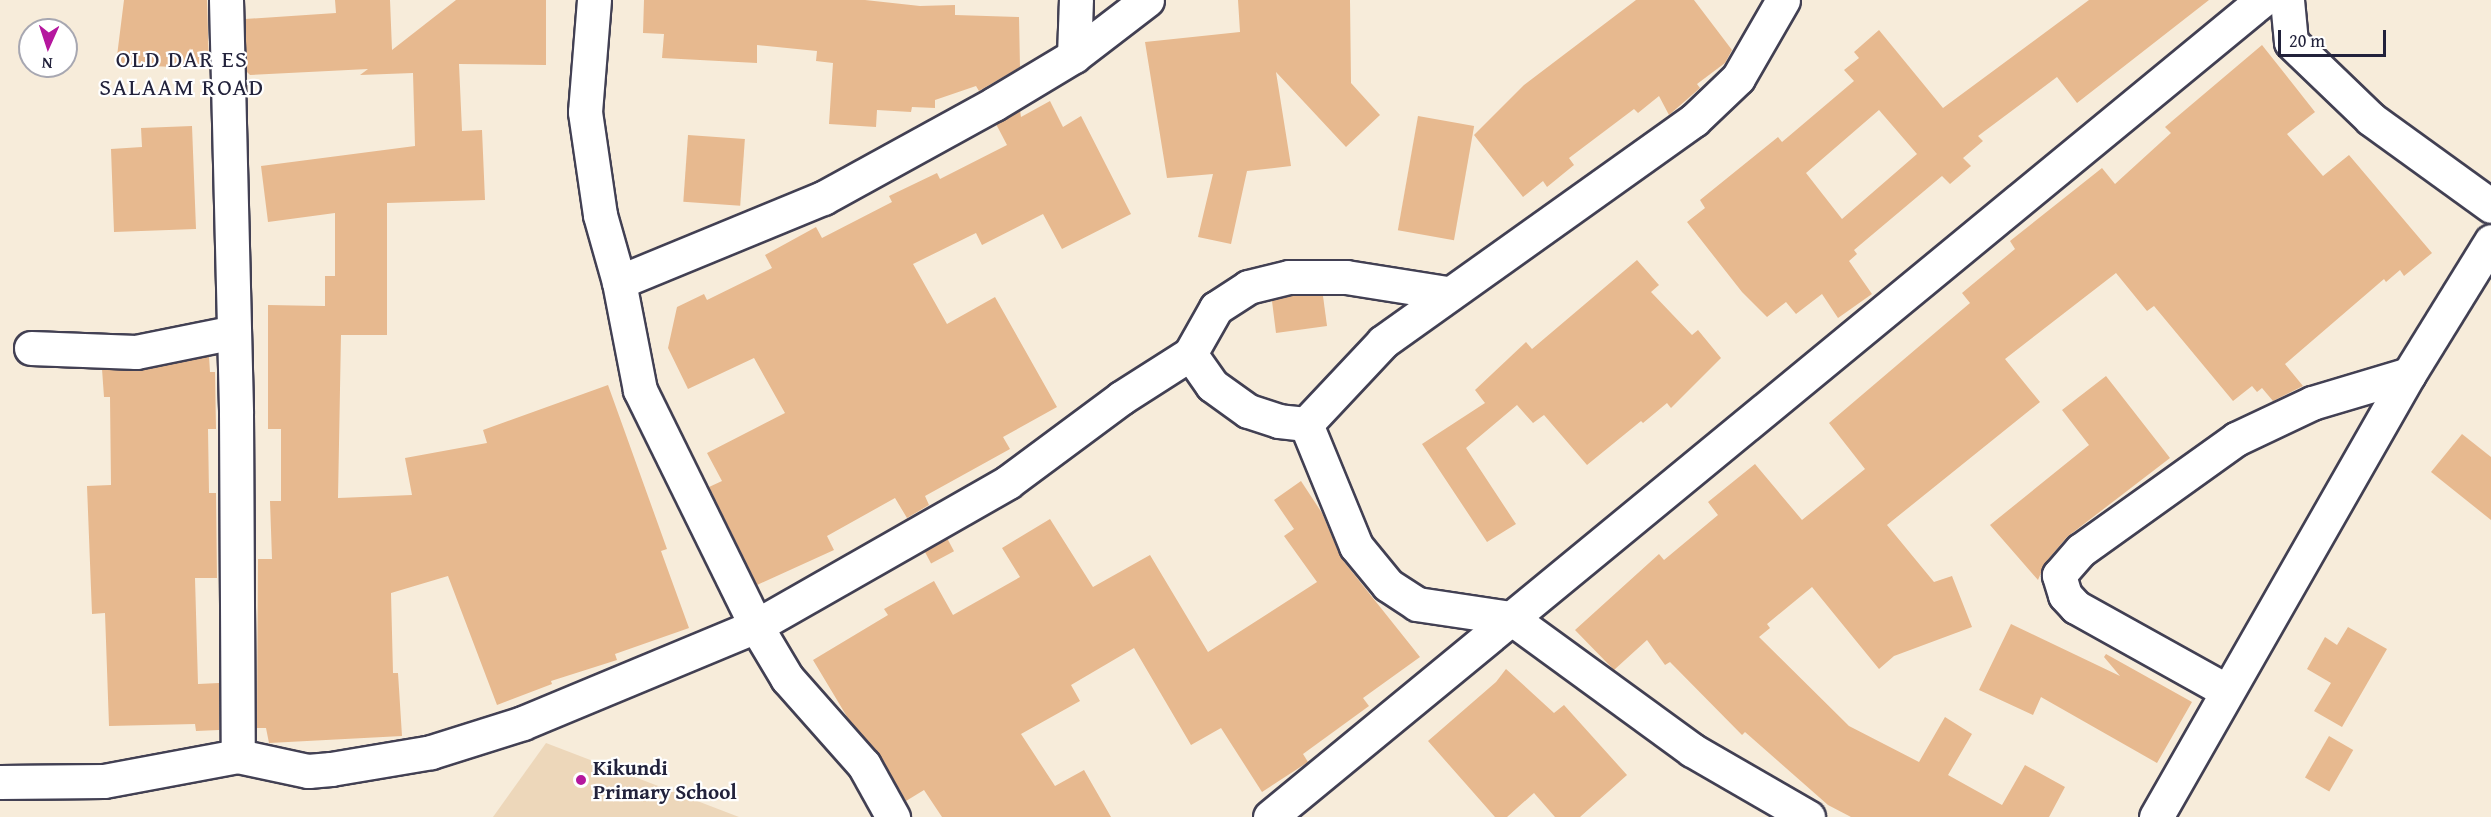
<!DOCTYPE html>
<html>
<head>
<meta charset="utf-8">
<style>
  body { margin:0 }
  #map { position:relative; width:2491px; height:817px; overflow:hidden; background:#f7ecda; font-family:"Gentium Book Plus",serif }
  div>[style] { position:absolute }
  [style*='--x'] { left:calc(var(--x)*1px); top:calc(var(--y)*1px); width:calc(var(--w)*1px); rotate:calc(var(--a)*1deg) }
  .built>* { inset:0; background:#edd7ba }
  .building>* { inset:0; background:#e7b98f; transform-origin:0 0 }
  .roads { filter:drop-shadow(2px 0 #424053) drop-shadow(-2px 0 #424053) drop-shadow(0 2px #424053) drop-shadow(0 -2px #424053) }
  .minor>* { height:33px; margin:-16.5px; padding:0 16.5px; transform-origin:16.5px; border-radius:16.5px; background:#fff }
  .dots>* { width:16px; height:16px; translate:-50% -50%; box-sizing:border-box; border:3px solid #fff; border-radius:50% }
  span { translate:-50% -50%; white-space:nowrap; text-align:center; line-height:1.15; -webkit-text-stroke:4.5px #fff; paint-order:stroke }
  .poi-label { font-size:21px; color:#22223b; font-weight:700 }
  .left { translate:0 -50%; text-align:left }
  .quarter-label { font-size:24px; color:#22223b; letter-spacing:1.5px }
  .north { position:absolute; left:18px; top:18px; width:60px; height:60px; box-sizing:border-box; background:#fff; border:2px solid #a7a7b1; border-radius:50%; rotate:183deg; font-size:16px; font-weight:700; line-height:24px; text-align:center; color:#22223b }
  .north::after { content:''; display:block; margin:auto; width:21px; height:27px; background:#b5179e; clip-path:polygon(50% 0,100% 100%,50% 72%,0 100%) }
  .scale { position:absolute; left:2278px; top:30px; width:108px; height:27px; box-sizing:border-box; border:3px solid #22223b; border-top:0; padding-left:8px; font-size:18px; line-height:21px; white-space:nowrap; color:#22223b; -webkit-text-stroke:4px #fff; paint-order:stroke }
</style>
</head>
<body>
<div id="map">
  <div class="built">
    <i style="clip-path:polygon(546px 743px,739px 817px,493px 817px)"></i>
  </div>
  <div class="building">
    <i style="clip-path:polygon(124px 0,207px 0,209px 69px,116px 64px)"></i>
    <i style="clip-path:polygon(335px 0,390px 0,392px 50px,456px 0,546px 0,546px 65px,459px 64px,462px 131px,482px 130px,485px 200px,387px 203px,387px 335px,341px 335px,338px 498px,412px 495px,405px 458px,487px 443px,483px 430px,608px 385px,667px 549px,661px 551px,689px 628px,615px 654px,617px 660px,551px 681px,552px 684px,497px 705px,448px 576px,391px 593px,393px 673px,398px 673px,402px 736px,269px 743px,266px 728px,257px 728px,258px 559px,272px 559px,270px 501px,281px 501px,281px 429px,268px 429px,268px 305px,325px 306px,325px 276px,335px 276px,335px 213px,268px 222px,261px 166px,415px 146px,413px 73px,360px 75px,368px 69px,250px 75px,246px 71px,245px 19px,336px 13px)"></i>
    <i style="clip-path:polygon(644px 0,865px 0,920px 6px,955px 5px,955px 15px,1019px 17px,1020px 67px,979px 91px,976px 86px,935px 100px,935px 108px,912px 107px,911px 112px,877px 110px,876px 127px,829px 124px,833px 63px,816px 61px,817px 51px,757px 45px,757px 63px,662px 58px,664px 34px,643px 33px)"></i>
    <i style="clip-path:polygon(1238px 0,1350px 0,1351px 83px,1380px 115px,1346px 147px,1276px 72px,1291px 166px,1247px 171px,1231px 244px,1198px 237px,1213px 174px,1167px 178px,1145px 42px,1240px 32px)"></i>
    <i style="clip-path:polygon(1636px 0,1694px 0,1732px 50px,1725px 63px,1697px 84px,1700px 88px,1669px 115px,1659px 96px,1638px 113px,1634px 109px,1569px 158px,1574px 165px,1547px 187px,1543px 181px,1523px 197px,1474px 135px,1524px 85px)"></i>
    <i style="clip-path:polygon(evenodd,2089px 0,2209px 0,2077px 103px,2057px 77px,1978px 136px,1983px 141px,1963px 158px,1971px 166px,1950px 184px,1942px 176px,1854px 250px,1857px 254px,1849px 261px,1872px 294px,1838px 318px,1822px 294px,1796px 314px,1786px 302px,1767px 317px,1742px 292px,1687px 222px,1705px 208px,1700px 200px,1778px 137px,1782px 142px,1854px 81px,1844px 70px,1859px 58px,1854px 52px,1879px 30px,1943px 108px,2089px 0,1879px 110px,1917px 154px,1842px 219px,1806px 173px,1879px 110px)"></i>
    <i style="clip-path:polygon(2262px 45px,2315px 112px,2287px 134px,2323px 176px,2349px 155px,2432px 253px,2404px 276px,2400px 270px,2386px 282px,2384px 279px,2285px 364px,2303px 386px,2273px 401px,2262px 388px,2257px 392px,2252px 386px,2233px 401px,2154px 306px,2147px 311px,2116px 273px,2005px 359px,2040px 402px,1887px 525px,1934px 582px,1952px 576px,1972px 627px,1894px 656px,1879px 669px,1812px 587px,1767px 624px,1770px 628px,1759px 637px,1849px 726px,1919px 762px,1945px 717px,1972px 734px,1948px 775px,2002px 805px,2025px 765px,2065px 787px,2049px 817px,1851px 817px,1828px 805px,1745px 732px,1742px 735px,1670px 662px,1665px 665px,1647px 640px,1614px 670px,1575px 630px,1659px 554px,1664px 560px,1718px 515px,1708px 502px,1755px 464px,1802px 520px,1865px 469px,1829px 423px,1970px 303px,1962px 293px,2015px 249px,2010px 241px,2102px 168px,2115px 184px,2171px 133px,2165px 127px)"></i>
    <i style="clip-path:polygon(1050px 101px,1063px 127px,1081px 116px,1131px 214px,1062px 249px,1043px 214px,982px 245px,976px 233px,913px 264px,947px 324px,995px 297px,1057px 407px,1003px 437px,1010px 449px,925px 496px,929px 505px,907px 518px,895px 498px,827px 536px,834px 550px,757px 585px,709px 487px,722px 481px,707px 453px,785px 413px,754px 358px,688px 389px,668px 348px,677px 307px,704px 294px,707px 300px,772px 268px,765px 255px,816px 227px,822px 238px,892px 202px,889px 196px,937px 173px,940px 179px,1007px 145px,996px 124px,1020px 110px,1021px 117px)"></i>
    <i style="left:1418px;top:116px;width:57px;height:116px;rotate:10deg"></i>
    <i style="clip-path:polygon(192px 126px,196px 229px,114px 232px,111px 149px,142px 147px,141px 128px)"></i>
    <i style="left:688px;top:135px;width:57px;height:67px;rotate:4deg"></i>
    <i style="clip-path:polygon(1637px 260px,1659px 285px,1651px 292px,1692px 335px,1698px 330px,1721px 358px,1671px 408px,1667px 403px,1643px 423px,1641px 421px,1587px 465px,1544px 415px,1533px 423px,1517px 405px,1466px 448px,1516px 524px,1487px 542px,1422px 444px,1485px 403px,1475px 390px,1526px 342px,1532px 349px)"></i>
    <i style="clip-path:polygon(1291px 296px,1323px 296px,1327px 326px,1276px 333px,1272px 301px)"></i>
    <i style="clip-path:polygon(209px 356px,210px 372px,215px 372px,216px 429px,208px 429px,209px 493px,216px 493px,217px 578px,195px 578px,198px 684px,219px 683px,219px 730px,196px 731px,195px 724px,109px 726px,105px 613px,92px 614px,87px 486px,111px 485px,110px 397px,104px 397px,102px 369px,139px 370px)"></i>
    <i style="clip-path:polygon(2106px 376px,2170px 458px,2067px 537px,2045px 563px,2038px 580px,1990px 525px,2089px 445px,2062px 410px)"></i>
    <i style="clip-path:polygon(2462px 434px,2491px 457px,2491px 520px,2431px 472px)"></i>
    <i style="clip-path:polygon(1301px 481px,1322px 513px,1341px 558px,1420px 657px,1363px 698px,1369px 706px,1303px 754px,1308px 762px,1262px 792px,1221px 728px,1191px 745px,1134px 648px,1071px 685px,1080px 701px,1021px 734px,1055px 786px,1084px 770px,1111px 817px,942px 817px,924px 790px,906px 801px,880px 756px,849px 720px,813px 660px,888px 615px,884px 609px,934px 581px,953px 615px,1020px 577px,1002px 548px,1050px 519px,1093px 587px,1150px 555px,1208px 652px,1317px 582px,1284px 536px,1294px 529px,1274px 500px)"></i>
    <i style="left:947px;top:538px;width:15px;height:26px;rotate:62deg"></i>
    <i style="clip-path:polygon(2011px 624px,2120px 676px,2104px 657px,2106px 654px,2192px 702px,2157px 763px,2041px 697px,2033px 715px,1979px 690px)"></i>
    <i style="clip-path:polygon(2348px 627px,2387px 649px,2342px 727px,2314px 711px,2331px 683px,2307px 669px,2325px 637px,2337px 645px)"></i>
    <i style="clip-path:polygon(1506px 669px,1554px 713px,1564px 705px,1627px 775px,1580px 817px,1555px 817px,1534px 793px,1507px 817px,1495px 817px,1428px 741px,1496px 682px)"></i>
    <i style="left:2329px;top:736px;width:28px;height:48px;rotate:30deg"></i>
  </div>
  <div class="roads">
    <div class="minor">
      <i style="--x:226;--y:0;--w:413;--a:88.6"></i>
      <i style="--x:236;--y:413;--w:343;--a:89.7"></i>
      <i style="--x:594;--y:0;--w:112;--a:94.6"></i>
      <i style="--x:585;--y:112;--w:104;--a:81.7"></i>
      <i style="--x:600;--y:215;--w:70;--a:74.2"></i>
      <i style="--x:619;--y:282;--w:110;--a:79"></i>
      <i style="--x:640;--y:390;--w:263;--a:63.8"></i>
      <i style="--x:756;--y:626;--w:61;--a:59.2"></i>
      <i style="--x:787;--y:678;--w:116;--a:48.5"></i>
      <i style="--x:864;--y:765;--w:60;--a:60.9"></i>
      <i style="--x:1783;--y:0;--w:90;--a:120"></i>
      <i style="--x:1738;--y:78;--w:61;--a:136.3"></i>
      <i style="--x:1694;--y:120;--w:382;--a:144.5"></i>
      <i style="--x:1383;--y:342;--w:112;--a:133.2"></i>
      <i style="--x:1306;--y:424;--w:132;--a:67.7"></i>
      <i style="--x:1356;--y:546;--w:50;--a:50.6"></i>
      <i style="--x:1388;--y:585;--w:35;--a:33"></i>
      <i style="--x:1417;--y:604;--w:95;--a:8.5"></i>
      <i style="--x:1511;--y:618;--w:224;--a:36.1"></i>
      <i style="--x:1692;--y:750;--w:134;--a:30"></i>
      <i style="--x:2287;--y:0;--w:42;--a:84.6"></i>
      <i style="--x:2291;--y:42;--w:111;--a:43.9"></i>
      <i style="--x:2371;--y:119;--w:148;--a:35.9"></i>
      <i style="--x:1074;--y:56;--w:56;--a:-88"></i>
      <i style="--x:619;--y:282;--w:221;--a:-22.4"></i>
      <i style="--x:823;--y:198;--w:195;--a:-28.8"></i>
      <i style="--x:994;--y:104;--w:93;--a:-31"></i>
      <i style="--x:1074;--y:56;--w:92;--a:-37.5"></i>
      <i style="--x:31;--y:348;--w:105;--a:2.2"></i>
      <i style="--x:136;--y:352;--w:100;--a:-11.5"></i>
      <i style="--x:1306;--y:424;--w:27;--a:-174"></i>
      <i style="--x:1279;--y:421;--w:33;--a:-162"></i>
      <i style="--x:1248;--y:411;--w:44;--a:-144.2"></i>
      <i style="--x:1212;--y:385;--w:38;--a:-125"></i>
      <i style="--x:1190;--y:354;--w:53;--a:-60.5"></i>
      <i style="--x:1216;--y:308;--w:38;--a:-33"></i>
      <i style="--x:1248;--y:287;--w:42;--a:-13.7"></i>
      <i style="--x:1289;--y:277;--w:57;--a:0"></i>
      <i style="--x:1346;--y:277;--w:102;--a:9"></i>
      <i style="--x:2227;--y:691;--w:173;--a:-150.9"></i>
      <i style="--x:2076;--y:607;--w:16;--a:-133"></i>
      <i style="--x:2065;--y:595;--w:21;--a:-107"></i>
      <i style="--x:2059;--y:575;--w:33;--a:-49"></i>
      <i style="--x:2081;--y:550;--w:191;--a:-35.6"></i>
      <i style="--x:2236;--y:439;--w:84;--a:-25.3"></i>
      <i style="--x:2312;--y:403;--w:101;--a:-16.6"></i>
      <i style="--x:0;--y:782;--w:104;--a:-0.6"></i>
      <i style="--x:104;--y:781;--w:136;--a:-10.6"></i>
      <i style="--x:238;--y:756;--w:72;--a:12.1"></i>
      <i style="--x:308;--y:771;--w:23;--a:-5"></i>
      <i style="--x:331;--y:769;--w:101;--a:-9.6"></i>
      <i style="--x:431;--y:752;--w:96;--a:-17.5"></i>
      <i style="--x:523;--y:723;--w:252;--a:-22.6"></i>
      <i style="--x:756;--y:626;--w:290;--a:-29.7"></i>
      <i style="--x:1008;--y:482;--w:141;--a:-36.6"></i>
      <i style="--x:1121;--y:398;--w:82;--a:-32.5"></i>
      <i style="--x:1270;--y:817;--w:1285;--a:-39.47"></i>
      <i style="--x:2156;--y:817;--w:510;--a:-60.27"></i>
      <i style="--x:2409;--y:374;--w:156;--a:-58.3"></i>
    </div>
  </div>
  <div class="dots">
    <i style="left:581px;top:780px;background:#b5179e"></i>
  </div>
  <div class="poi-label">
    <span class="left" style="left:593px;top:780px">Kikundi<br>Primary School</span>
  </div>
  <div class="quarter-label">
    <span style="left:182px;top:73px">OLD DAR ES<br>SALAAM ROAD</span>
  </div>
  <div class="north">N</div>
  <div class="scale">20 m</div>
</div>
</body>
</html>
